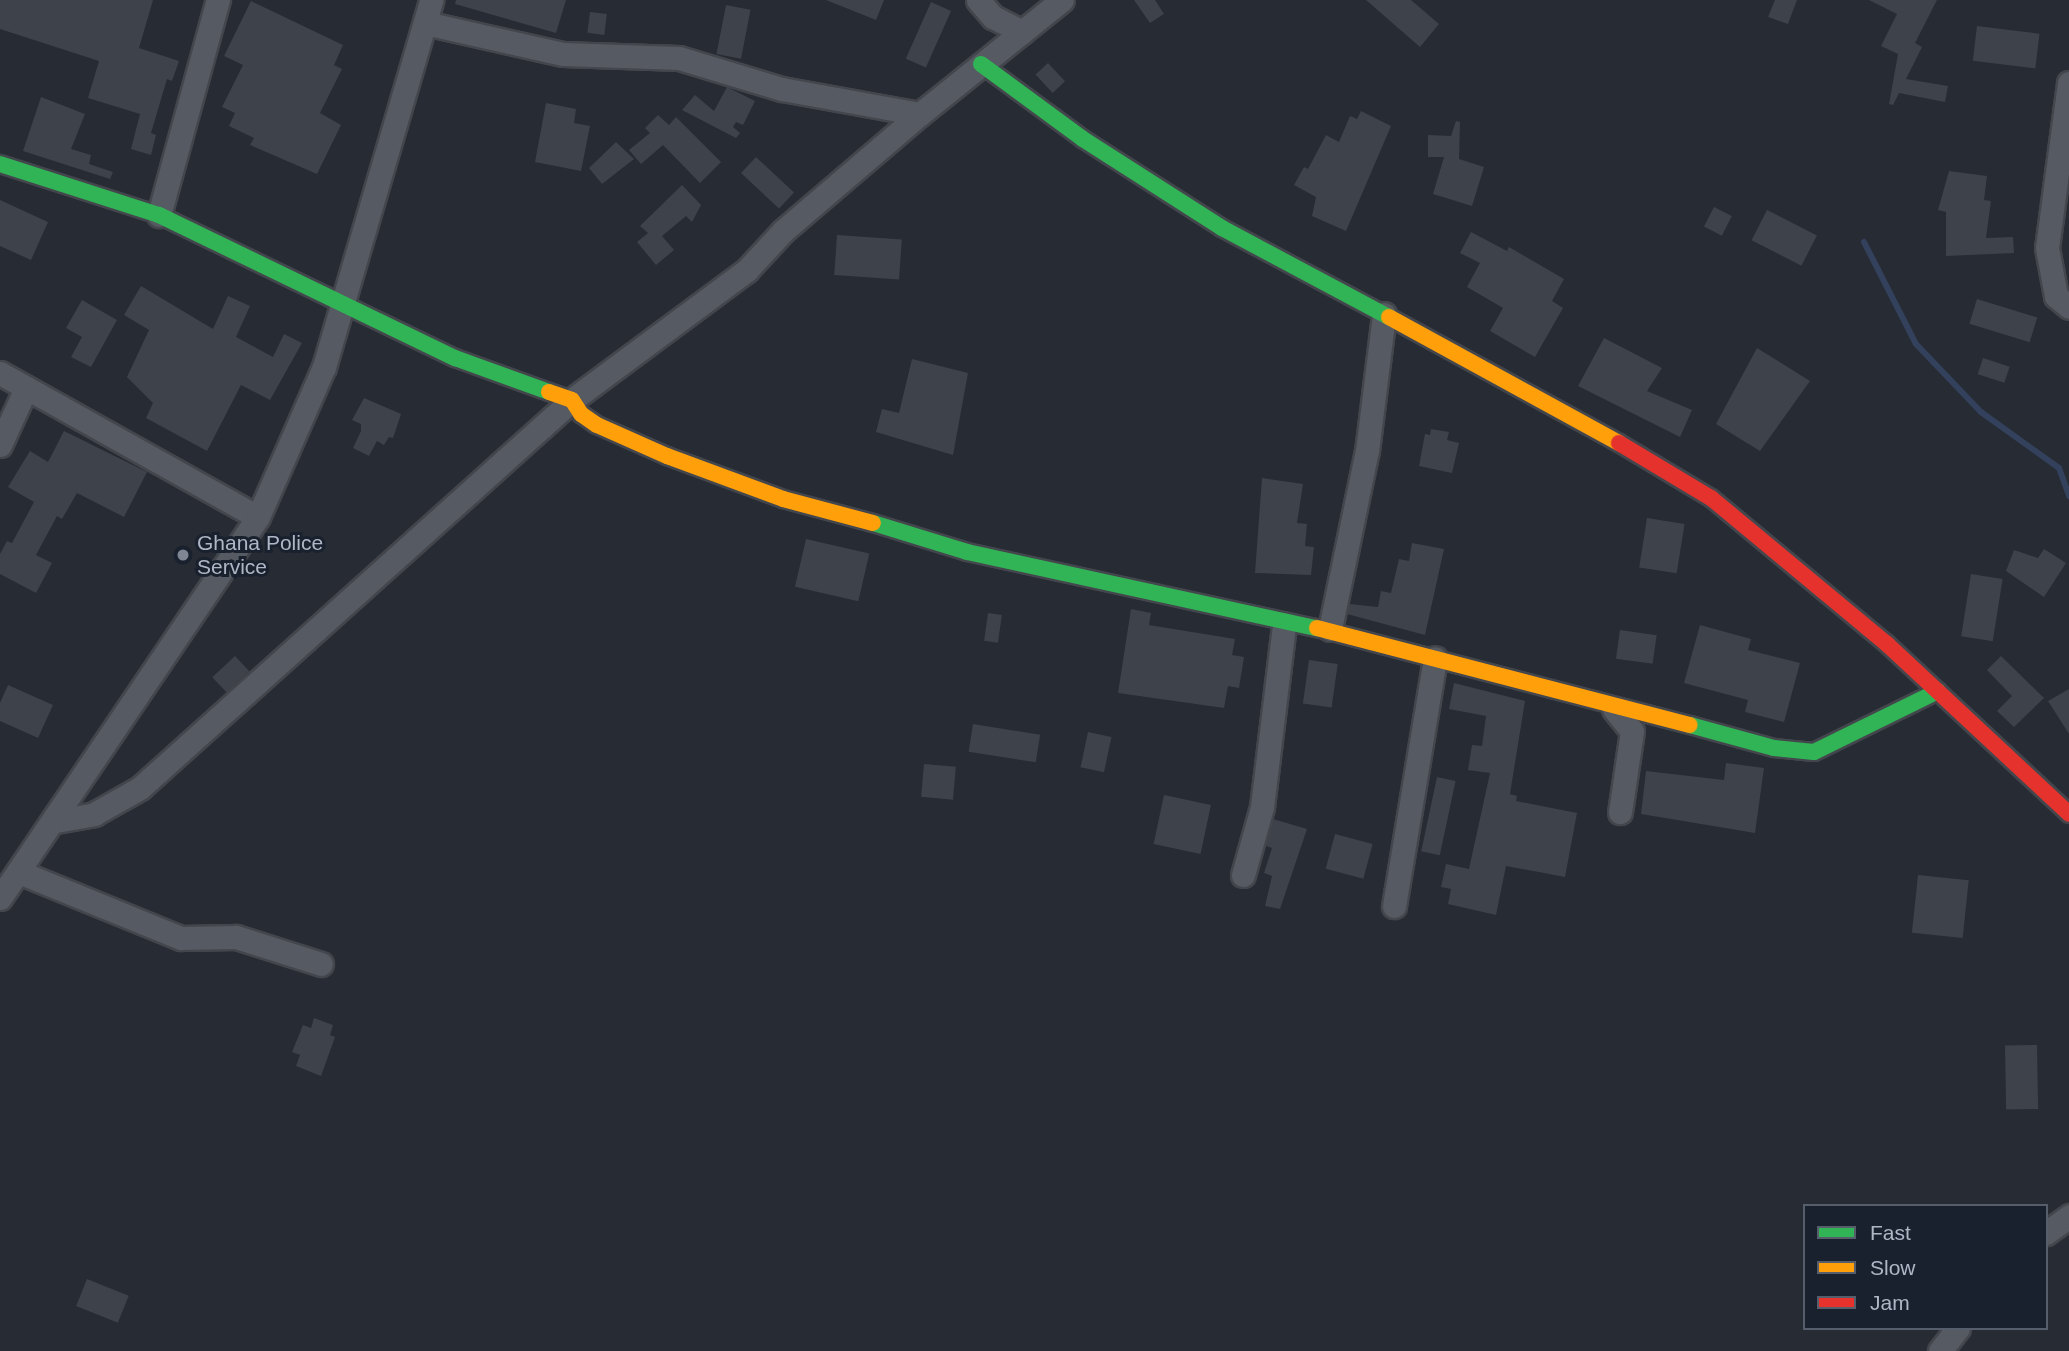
<!DOCTYPE html>
<html>
<head>
<meta charset="utf-8">
<style>
  body { margin:0 }
  #map { position:relative; width:2069px; height:1351px; overflow:hidden; background:#272b33; font-family:Arial,sans-serif }
  div>[style] { position:absolute }
  [style*='--x'] { left:calc(var(--x)*1px); top:calc(var(--y)*1px); width:calc(var(--w)*1px); rotate:calc(var(--a)*1deg) }
  .stream>* { height:6px; margin:-3px; padding:0 3px; transform-origin:3px; border-radius:3px; background:#33415d }
  .building>* { inset:0; background:#3e424a; transform-origin:0 0 }
  .roads { filter:drop-shadow(2px 0 #43464c) drop-shadow(-2px 0 #43464c) drop-shadow(0 2px #43464c) drop-shadow(0 -2px #43464c) }
  .street>* { height:23px; margin:-11.5px; padding:0 11.5px; transform-origin:11.5px; border-radius:11.5px; background:#565a62 }
  .fast>* { height:16px; margin:-8px; padding:0 8px; transform-origin:8px; border-radius:8px; background:#30b455 }
  .slow>* { height:16px; margin:-8px; padding:0 8px; transform-origin:8px; border-radius:8px; background:#ff9f0a }
  .jam>* { height:16px; margin:-8px; padding:0 8px; transform-origin:8px; border-radius:8px; background:#e5322d }
  .dots>* { width:19px; height:19px; translate:-50% -50%; box-sizing:border-box; border:4px solid #1a212e; border-radius:50% }
  span { translate:-50% -50%; white-space:nowrap; text-align:center; line-height:1.15; -webkit-text-stroke:6px #1a212e; paint-order:stroke }
  .poi-label { font-size:21px; color:#afb6c6 }
  .left { translate:0 -50%; text-align:left }
  .legend { position:absolute; left:1803px; top:1204px; width:245px; height:126px; box-sizing:border-box; background:#1a212e; border:2px solid #565d6b; margin:0; padding:9px 12px; list-style:none; font-size:21px; color:#afb6c6 }
  .legend li { display:flex; align-items:center; gap:14px; height:35px }
  .legend b { width:35px; border:2px solid #565d6b }
</style>
</head>
<body>
<div id="map">
  <div class="stream">
    <i style="--x:1864;--y:242;--w:114;--a:63"></i>
    <i style="--x:1916;--y:344;--w:94;--a:46.3"></i>
    <i style="--x:1981;--y:412;--w:96;--a:35.7"></i>
    <i style="--x:2059;--y:468;--w:30;--a:70"></i>
  </div>
  <div class="building">
    <i style="clip-path:polygon(0 0,153px 0,139px 48px,179px 61px,172px 81px,167px 79px,151px 133px,156px 135px,151px 155px,131px 149px,140px 114px,88px 98px,99px 61px,0 29px)"></i>
    <i style="clip-path:polygon(456px 0,566px 0,556px 33px,455px 4px)"></i>
    <i style="clip-path:polygon(826px 0,884px 0,876px 20px)"></i>
    <i style="clip-path:polygon(1134px 0,1155px 0,1164px 14px,1150px 23px)"></i>
    <i style="clip-path:polygon(1366px 0,1411px 0,1439px 24px,1420px 47px)"></i>
    <i style="clip-path:polygon(1775px 0,1797px 0,1788px 24px,1768px 17px)"></i>
    <i style="clip-path:polygon(1869px 0,1937px 0,1915px 43px,1922px 47px,1906px 79px,1948px 86px,1945px 102px,1899px 93px,1893px 105px,1889px 104px,1898px 54px,1881px 46px,1897px 14px)"></i>
    <i style="clip-path:polygon(251px 1px,343px 45px,334px 65px,342px 69px,320px 113px,341px 125px,317px 174px,250px 145px,254px 138px,229px 126px,235px 113px,222px 107px,243px 65px,224px 56px)"></i>
    <i style="left:931px;top:2px;width:22px;height:62px;rotate:24deg"></i>
    <i style="left:726px;top:5px;width:25px;height:50px;rotate:11deg"></i>
    <i style="left:590px;top:12px;width:17px;height:21px;rotate:7deg"></i>
    <i style="left:1977px;top:26px;width:63px;height:35px;rotate:7deg"></i>
    <i style="left:1048px;top:63px;width:25px;height:17px;rotate:47deg"></i>
    <i style="clip-path:polygon(727px 87px,755px 101px,743px 125px,736px 122px,733px 127px,740px 133px,736px 138px,682px 110px,695px 95px,714px 111px)"></i>
    <i style="clip-path:polygon(41px 97px,85px 114px,71px 149px,91px 155px,89px 164px,113px 172px,110px 179px,23px 151px)"></i>
    <i style="clip-path:polygon(546px 103px,576px 109px,574px 123px,590px 126px,581px 171px,535px 162px)"></i>
    <i style="clip-path:polygon(1361px 111px,1391px 126px,1346px 231px,1312px 216px,1316px 197px,1294px 185px,1304px 167px,1308px 169px,1326px 135px,1339px 142px,1350px 116px,1357px 119px)"></i>
    <i style="clip-path:polygon(658px 115px,669px 125px,676px 117px,721px 162px,700px 183px,663px 145px,641px 164px,629px 150px,650px 133px,645px 128px)"></i>
    <i style="clip-path:polygon(1456px 121px,1460px 122px,1459px 159px,1484px 167px,1472px 206px,1433px 194px,1444px 157px,1428px 157px,1428px 135px,1451px 136px)"></i>
    <i style="clip-path:polygon(616px 142px,634px 159px,602px 184px,589px 168px)"></i>
    <i style="left:756px;top:157px;width:52px;height:22px;rotate:43deg"></i>
    <i style="clip-path:polygon(1949px 171px,1987px 176px,1984px 200px,1991px 201px,1986px 238px,2013px 237px,2014px 253px,1946px 256px,1946px 212px,1938px 210px)"></i>
    <i style="clip-path:polygon(682px 185px,701px 205px,692px 222px,686px 216px,662px 236px,674px 250px,656px 265px,637px 242px,648px 233px,640px 226px)"></i>
    <i style="clip-path:polygon(0 200px,48px 222px,31px 260px,0 246px)"></i>
    <i style="left:1714px;top:207px;width:20px;height:22px;rotate:27deg"></i>
    <i style="left:1767px;top:210px;width:56px;height:34px;rotate:27deg"></i>
    <i style="clip-path:polygon(1471px 232px,1507px 251px,1509px 247px,1564px 279px,1552px 301px,1563px 308px,1535px 357px,1490px 331px,1503px 308px,1467px 287px,1480px 263px,1460px 253px)"></i>
    <i style="left:837px;top:235px;width:65px;height:40px;rotate:4deg"></i>
    <i style="clip-path:polygon(141px 286px,213px 329px,228px 296px,250px 306px,236px 337px,273px 357px,284px 334px,302px 343px,270px 400px,241px 385px,207px 451px,146px 418px,153px 403px,127px 377px,149px 330px,124px 315px)"></i>
    <i style="left:1977px;top:299px;width:63px;height:26px;rotate:17deg"></i>
    <i style="clip-path:polygon(82px 300px,117px 320px,91px 367px,71px 357px,82px 337px,66px 328px)"></i>
    <i style="clip-path:polygon(1604px 338px,1662px 368px,1647px 391px,1692px 410px,1680px 437px,1578px 386px)"></i>
    <i style="clip-path:polygon(1757px 348px,1810px 381px,1760px 451px,1716px 424px)"></i>
    <i style="left:1983px;top:358px;width:28px;height:17px;rotate:18deg"></i>
    <i style="clip-path:polygon(912px 359px,968px 373px,953px 455px,876px 432px,882px 409px,899px 413px)"></i>
    <i style="clip-path:polygon(364px 398px,401px 414px,393px 438px,389px 437px,384px 445px,377px 441px,369px 456px,353px 448px,361px 431px,361px 424px,352px 420px)"></i>
    <i style="clip-path:polygon(1431px 429px,1449px 432px,1447px 440px,1459px 443px,1452px 473px,1419px 466px,1425px 434px,1430px 435px)"></i>
    <i style="clip-path:polygon(64px 431px,147px 472px,124px 517px,77px 493px,62px 519px,57px 516px,36px 555px,52px 563px,36px 593px,0 574px,0 554px,7px 541px,12px 543px,34px 502px,8px 487px,30px 451px,48px 462px)"></i>
    <i style="clip-path:polygon(1262px 478px,1303px 484px,1297px 523px,1307px 524px,1305px 546px,1314px 547px,1311px 575px,1255px 573px)"></i>
    <i style="left:1647px;top:518px;width:38px;height:50px;rotate:9deg"></i>
    <i style="left:806px;top:539px;width:65px;height:49px;rotate:13deg"></i>
    <i style="clip-path:polygon(1412px 543px,1444px 549px,1425px 635px,1347px 614px,1350px 604px,1378px 607px,1381px 591px,1391px 593px,1399px 559px,1409px 561px)"></i>
    <i style="clip-path:polygon(2044px 549px,2066px 563px,2044px 597px,2006px 571px,2014px 550px,2038px 558px)"></i>
    <i style="left:1971px;top:574px;width:32px;height:63px;rotate:9deg"></i>
    <i style="clip-path:polygon(1131px 609px,1151px 613px,1149px 625px,1235px 639px,1232px 655px,1244px 657px,1239px 688px,1228px 686px,1224px 708px,1118px 693px)"></i>
    <i style="left:988px;top:613px;width:14px;height:28px;rotate:8deg"></i>
    <i style="clip-path:polygon(1700px 625px,1751px 639px,1748px 650px,1800px 663px,1784px 722px,1745px 712px,1748px 700px,1684px 683px)"></i>
    <i style="left:1620px;top:630px;width:37px;height:29px;rotate:8deg"></i>
    <i style="left:235px;top:656px;width:21px;height:31px;rotate:47deg"></i>
    <i style="clip-path:polygon(2001px 656px,2044px 698px,2014px 727px,1997px 711px,2012px 696px,1987px 670px)"></i>
    <i style="left:1309px;top:660px;width:29px;height:44px;rotate:8deg"></i>
    <i style="clip-path:polygon(1454px 683px,1525px 701px,1510px 794px,1517px 796px,1516px 801px,1577px 813px,1565px 877px,1506px 866px,1496px 915px,1448px 904px,1451px 889px,1441px 887px,1446px 864px,1469px 869px,1490px 773px,1468px 770px,1472px 745px,1482px 746px,1486px 716px,1449px 709px)"></i>
    <i style="clip-path:polygon(8px 685px,53px 705px,38px 738px,0 721px,0 703px)"></i>
    <i style="clip-path:polygon(2069px 689px,2069px 734px,2048px 701px)"></i>
    <i style="left:973px;top:724px;width:68px;height:28px;rotate:9deg"></i>
    <i style="left:1088px;top:732px;width:24px;height:36px;rotate:12deg"></i>
    <i style="clip-path:polygon(1726px 763px,1764px 768px,1755px 833px,1641px 814px,1646px 771px,1724px 780px)"></i>
    <i style="left:924px;top:764px;width:32px;height:33px;rotate:5deg"></i>
    <i style="left:1437px;top:777px;width:19px;height:76px;rotate:12deg"></i>
    <i style="left:1164px;top:795px;width:48px;height:50px;rotate:12deg"></i>
    <i style="clip-path:polygon(1273px 819px,1307px 829px,1280px 909px,1265px 906px,1272px 876px,1264px 873px,1272px 848px,1266px 846px)"></i>
    <i style="left:1335px;top:834px;width:39px;height:36px;rotate:15deg"></i>
    <i style="left:1918px;top:875px;width:51px;height:58px;rotate:6deg"></i>
    <i style="clip-path:polygon(314px 1018px,333px 1025px,330px 1035px,335px 1037px,321px 1076px,296px 1066px,300px 1055px,292px 1052px,303px 1025px,311px 1028px)"></i>
    <i style="left:2037px;top:1045px;width:64px;height:32px;rotate:89deg"></i>
    <i style="left:87px;top:1279px;width:45px;height:29px;rotate:22deg"></i>
  </div>
  <div class="roads">
    <div class="street">
      <i style="--x:978;--y:0;--w:23;--a:49"></i>
      <i style="--x:993;--y:17;--w:33;--a:27"></i>
      <i style="--x:425;--y:23;--w:141;--a:12.7"></i>
      <i style="--x:563;--y:54;--w:116;--a:2"></i>
      <i style="--x:679;--y:58;--w:108;--a:16.8"></i>
      <i style="--x:782;--y:89;--w:140;--a:10.3"></i>
      <i style="--x:2069;--y:83;--w:166;--a:97.6"></i>
      <i style="--x:2047;--y:248;--w:49;--a:79.4"></i>
      <i style="--x:2056;--y:296;--w:17;--a:40"></i>
      <i style="--x:159;--y:215;--w:223;--a:-74.7"></i>
      <i style="--x:0;--y:373;--w:295;--a:29.2"></i>
      <i style="--x:0;--y:445;--w:63;--a:-65.5"></i>
      <i style="--x:1330;--y:629;--w:182;--a:-78.3"></i>
      <i style="--x:1367;--y:451;--w:138;--a:-82.9"></i>
      <i style="--x:1614;--y:709;--w:28;--a:51"></i>
      <i style="--x:1632;--y:731;--w:82;--a:98.4"></i>
      <i style="--x:56;--y:821;--w:39;--a:-10"></i>
      <i style="--x:94;--y:814;--w:53;--a:-29.5"></i>
      <i style="--x:140;--y:788;--w:581;--a:-41.93"></i>
      <i style="--x:572;--y:400;--w:217;--a:-36.6"></i>
      <i style="--x:746;--y:271;--w:54;--a:-47.2"></i>
      <i style="--x:783;--y:231;--w:180;--a:-40.5"></i>
      <i style="--x:920;--y:114;--w:182;--a:-38.8"></i>
      <i style="--x:19;--y:872;--w:175;--a:22.2"></i>
      <i style="--x:181;--y:938;--w:55;--a:-1"></i>
      <i style="--x:236;--y:937;--w:89;--a:17.6"></i>
      <i style="--x:1243;--y:875;--w:71;--a:-74.4"></i>
      <i style="--x:1262;--y:807;--w:184;--a:-83.1"></i>
      <i style="--x:0;--y:898;--w:460;--a:-55.9"></i>
      <i style="--x:258;--y:517;--w:164;--a:-66.3"></i>
      <i style="--x:324;--y:367;--w:382;--a:-73.7"></i>
      <i style="--x:1394;--y:906;--w:251;--a:-80.6"></i>
      <i style="--x:2046;--y:1233;--w:29;--a:-36"></i>
      <i style="--x:1940;--y:1351;--w:29;--a:-52"></i>
    </div>
    <div class="fast">
      <i style="--x:981;--y:64;--w:127;--a:36.3"></i>
      <i style="--x:1083;--y:139;--w:165;--a:32.6"></i>
      <i style="--x:1222;--y:228;--w:189;--a:28.1"></i>
      <i style="--x:0;--y:164;--w:167;--a:17.8"></i>
      <i style="--x:159;--y:215;--w:329;--a:25.8"></i>
      <i style="--x:455;--y:358;--w:100;--a:19.9"></i>
      <i style="--x:873;--y:523;--w:98;--a:17.1"></i>
      <i style="--x:967;--y:552;--w:358;--a:12.3"></i>
      <i style="--x:1690;--y:725;--w:87;--a:15.3"></i>
      <i style="--x:1774;--y:748;--w:40;--a:5.7"></i>
      <i style="--x:1814;--y:752;--w:138;--a:-26.2"></i>
    </div>
    <div class="slow">
      <i style="--x:1389;--y:317;--w:262;--a:28.7"></i>
      <i style="--x:549;--y:392;--w:24;--a:19"></i>
      <i style="--x:572;--y:400;--w:17;--a:57"></i>
      <i style="--x:581;--y:414;--w:19;--a:35"></i>
      <i style="--x:597;--y:425;--w:77;--a:23.9"></i>
      <i style="--x:667;--y:456;--w:124;--a:20.3"></i>
      <i style="--x:783;--y:499;--w:93;--a:14.9"></i>
      <i style="--x:1317;--y:628;--w:385;--a:14.6"></i>
    </div>
    <div class="jam">
      <i style="--x:1619;--y:443;--w:107;--a:30.9"></i>
      <i style="--x:1711;--y:498;--w:229;--a:39.7"></i>
      <i style="--x:1887;--y:644;--w:249;--a:43"></i>
    </div>
  </div>
  <div class="dots">
    <i style="left:183px;top:555px;background:#7f8593"></i>
  </div>
  <div class="poi-label">
    <span class="left" style="left:197px;top:555px">Ghana Police<br>Service</span>
  </div>
  <ul class="legend">
  <li><b style="height:9px;background:#30b455"></b>Fast</li>
  <li><b style="height:9px;background:#ff9f0a"></b>Slow</li>
  <li><b style="height:9px;background:#e5322d"></b>Jam</li>
  </ul>
</div>
</body>
</html>
